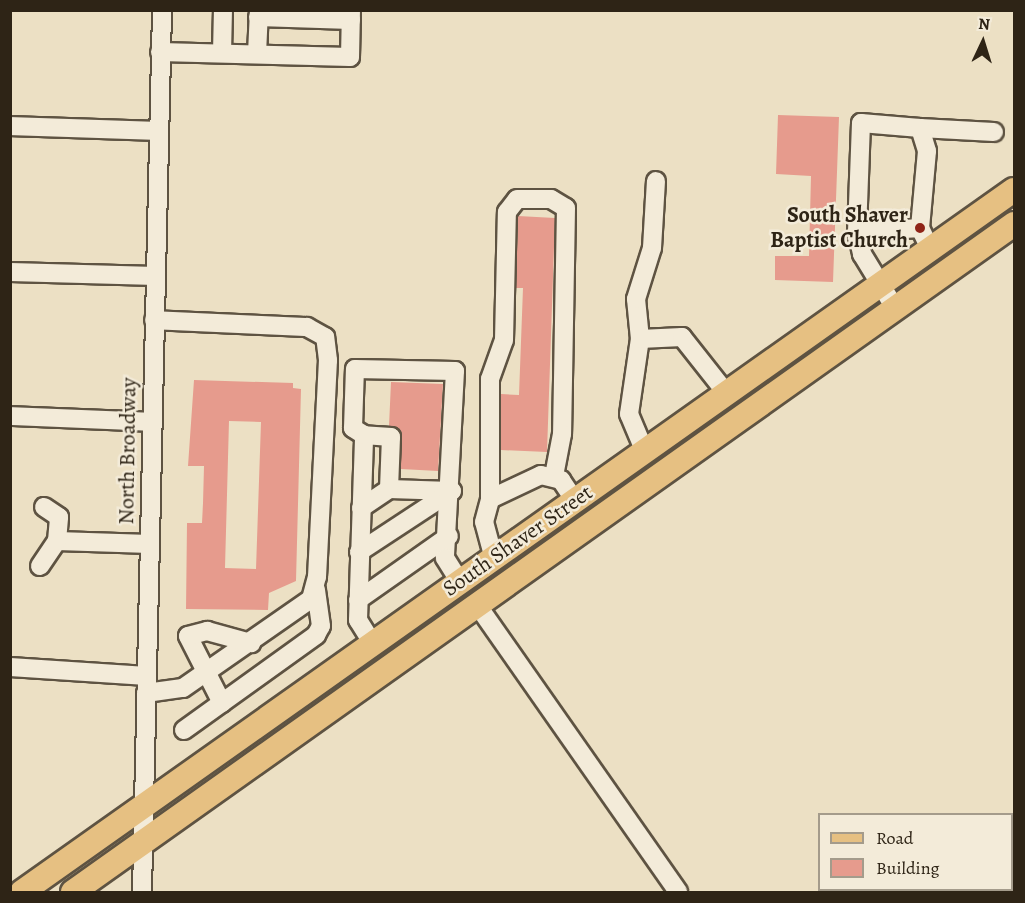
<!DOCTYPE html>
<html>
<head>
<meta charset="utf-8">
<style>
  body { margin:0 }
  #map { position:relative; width:1025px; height:903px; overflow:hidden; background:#ece0c4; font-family:Alegreya,serif }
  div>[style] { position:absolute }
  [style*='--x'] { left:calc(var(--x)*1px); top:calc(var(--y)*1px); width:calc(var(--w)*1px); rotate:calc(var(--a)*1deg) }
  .building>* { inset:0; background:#e69b8d }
  .roads { filter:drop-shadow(2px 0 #5e5342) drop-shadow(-2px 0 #5e5342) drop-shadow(0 2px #5e5342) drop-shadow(0 -2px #5e5342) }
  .minor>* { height:18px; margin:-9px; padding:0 9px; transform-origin:9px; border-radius:9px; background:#f3ebd9 }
  .major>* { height:24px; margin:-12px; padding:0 12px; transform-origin:12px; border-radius:12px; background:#e6c082 }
  .dots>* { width:16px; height:16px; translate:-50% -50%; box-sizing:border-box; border:3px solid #f3ebd9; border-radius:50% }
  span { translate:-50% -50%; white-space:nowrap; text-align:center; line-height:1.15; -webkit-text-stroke:5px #f3ebd9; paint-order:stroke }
  .poi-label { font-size:22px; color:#2e2416; font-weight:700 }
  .right { translate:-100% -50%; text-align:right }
  .street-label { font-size:22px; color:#2e2416 }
  .frame { position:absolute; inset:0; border:12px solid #2e2416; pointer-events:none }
  .legend { position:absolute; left:818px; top:813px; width:195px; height:78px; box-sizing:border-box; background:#f3ebd9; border:2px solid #a49b8b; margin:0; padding:8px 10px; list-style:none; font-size:18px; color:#2e2416 }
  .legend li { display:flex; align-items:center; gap:12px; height:30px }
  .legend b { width:30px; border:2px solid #a49b8b }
  .north { position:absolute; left:953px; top:12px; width:60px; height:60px; -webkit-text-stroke:4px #f3ebd9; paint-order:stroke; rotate:4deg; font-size:16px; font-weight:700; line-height:24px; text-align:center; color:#2e2416 }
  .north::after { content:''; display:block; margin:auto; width:21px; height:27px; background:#2e2416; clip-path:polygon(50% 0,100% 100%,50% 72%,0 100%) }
</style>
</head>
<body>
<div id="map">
  <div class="building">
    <i style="clip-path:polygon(778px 115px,839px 117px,833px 282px,775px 280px,775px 256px,809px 256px,811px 176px,776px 174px)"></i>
    <i style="clip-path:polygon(518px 216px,555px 218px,547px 452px,501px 450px,501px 394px,519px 395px,523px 288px,516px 288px)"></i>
    <i style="clip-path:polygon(evenodd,194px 380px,293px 383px,293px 388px,301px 389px,296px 581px,269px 593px,268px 610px,186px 609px,187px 523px,202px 523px,203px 503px,204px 466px,188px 466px,194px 380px,229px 421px,261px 422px,256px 569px,225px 568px,229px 421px)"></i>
    <i style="clip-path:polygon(391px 382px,443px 384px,438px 471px,401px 469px,401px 432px,389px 426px)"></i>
  </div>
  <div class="roads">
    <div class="minor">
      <i style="--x:258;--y:17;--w:93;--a:1.8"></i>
      <i style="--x:160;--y:52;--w:190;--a:1.5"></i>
      <i style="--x:350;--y:57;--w:47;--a:-88.8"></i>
      <i style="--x:222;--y:53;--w:43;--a:-88.7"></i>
      <i style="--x:257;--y:54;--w:44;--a:-87.4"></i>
      <i style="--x:10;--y:126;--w:148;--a:1.9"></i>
      <i style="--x:920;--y:128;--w:74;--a:3.1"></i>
      <i style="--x:920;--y:228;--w:63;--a:176.4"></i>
      <i style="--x:857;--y:232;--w:109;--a:-87.9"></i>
      <i style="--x:861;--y:123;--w:59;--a:4.8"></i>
      <i style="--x:920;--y:128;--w:24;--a:73"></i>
      <i style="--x:927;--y:151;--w:77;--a:95.2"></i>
      <i style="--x:920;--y:228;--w:25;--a:64"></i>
      <i style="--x:857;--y:232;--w:23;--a:77"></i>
      <i style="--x:862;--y:254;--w:63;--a:58.6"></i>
      <i style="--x:10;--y:272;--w:146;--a:1.6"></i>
      <i style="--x:640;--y:339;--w:40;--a:-95.7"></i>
      <i style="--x:636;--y:299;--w:53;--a:-72.6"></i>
      <i style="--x:652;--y:248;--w:67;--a:-86.6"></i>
      <i style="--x:10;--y:416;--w:142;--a:2.4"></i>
      <i style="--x:645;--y:452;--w:41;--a:-112.8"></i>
      <i style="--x:629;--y:414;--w:76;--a:-81.7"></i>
      <i style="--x:640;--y:339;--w:42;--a:-2.7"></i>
      <i style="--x:682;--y:337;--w:73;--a:51.7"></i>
      <i style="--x:389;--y:489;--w:63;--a:1.8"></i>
      <i style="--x:490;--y:499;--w:120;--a:-90"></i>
      <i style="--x:490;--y:379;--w:41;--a:-70.3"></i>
      <i style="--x:504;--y:340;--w:128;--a:-88.7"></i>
      <i style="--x:507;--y:212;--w:16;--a:-52"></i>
      <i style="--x:517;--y:199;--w:34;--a:0"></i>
      <i style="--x:551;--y:199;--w:17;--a:31"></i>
      <i style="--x:566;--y:208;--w:226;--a:91"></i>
      <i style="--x:562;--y:434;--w:43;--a:100.8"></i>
      <i style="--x:361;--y:508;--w:34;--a:-34"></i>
      <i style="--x:389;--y:489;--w:52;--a:-87.8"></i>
      <i style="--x:391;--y:437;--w:27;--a:-176"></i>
      <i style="--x:57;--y:541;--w:93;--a:1.8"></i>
      <i style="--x:359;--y:552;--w:111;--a:-33.3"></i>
      <i style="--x:494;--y:559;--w:38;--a:-105"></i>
      <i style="--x:484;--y:522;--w:24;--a:-75"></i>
      <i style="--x:490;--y:499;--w:56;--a:-25.2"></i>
      <i style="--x:541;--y:475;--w:21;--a:14"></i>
      <i style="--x:561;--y:480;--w:25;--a:56"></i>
      <i style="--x:40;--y:566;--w:30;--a:-56"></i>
      <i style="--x:57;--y:541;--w:24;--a:-85"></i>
      <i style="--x:59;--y:517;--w:18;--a:-146"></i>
      <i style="--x:358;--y:600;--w:111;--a:-35.1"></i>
      <i style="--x:478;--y:606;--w:349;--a:55"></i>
      <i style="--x:373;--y:644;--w:28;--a:-122"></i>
      <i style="--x:358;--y:620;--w:185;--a:-88.1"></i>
      <i style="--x:364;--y:435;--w:13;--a:-148"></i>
      <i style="--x:353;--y:428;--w:59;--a:-88.1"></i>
      <i style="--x:355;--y:369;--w:100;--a:1.1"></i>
      <i style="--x:455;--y:371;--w:187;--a:93.1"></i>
      <i style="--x:445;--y:558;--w:28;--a:58"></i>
      <i style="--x:10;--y:667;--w:137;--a:3.8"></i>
      <i style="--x:146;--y:693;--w:37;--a:-8"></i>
      <i style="--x:183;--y:688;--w:156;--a:-34.8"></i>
      <i style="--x:311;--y:599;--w:23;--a:-75"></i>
      <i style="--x:317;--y:577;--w:217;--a:-87.1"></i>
      <i style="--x:328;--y:360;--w:23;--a:-97"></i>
      <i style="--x:325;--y:337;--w:21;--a:-151"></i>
      <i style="--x:307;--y:327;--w:153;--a:-177.4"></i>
      <i style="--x:222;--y:703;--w:75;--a:-116.9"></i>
      <i style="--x:188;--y:636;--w:20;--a:-15"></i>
      <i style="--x:207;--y:631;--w:46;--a:15.3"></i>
      <i style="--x:184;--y:730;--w:163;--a:-35.7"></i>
      <i style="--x:316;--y:635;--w:10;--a:-61"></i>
      <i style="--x:321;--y:626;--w:37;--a:-98"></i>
      <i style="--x:142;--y:892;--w:882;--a:-88.7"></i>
    </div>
    <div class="major">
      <i style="--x:22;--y:892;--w:1215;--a:-35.29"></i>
      <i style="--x:73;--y:892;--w:1154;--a:-35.37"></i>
    </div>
  </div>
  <div class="dots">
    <i style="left:920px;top:228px;background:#8f2418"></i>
  </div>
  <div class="poi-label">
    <span class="right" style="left:908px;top:228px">South Shaver<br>Baptist Church</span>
  </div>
  <div class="street-label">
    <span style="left:128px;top:451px;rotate:-89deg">North Broadway</span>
    <span style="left:518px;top:541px;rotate:-35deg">South Shaver Street</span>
  </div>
  <div class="frame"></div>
  <ul class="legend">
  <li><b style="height:8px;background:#e6c082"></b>Road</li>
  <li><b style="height:16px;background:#e69b8d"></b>Building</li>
  </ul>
  <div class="north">N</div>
</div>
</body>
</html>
